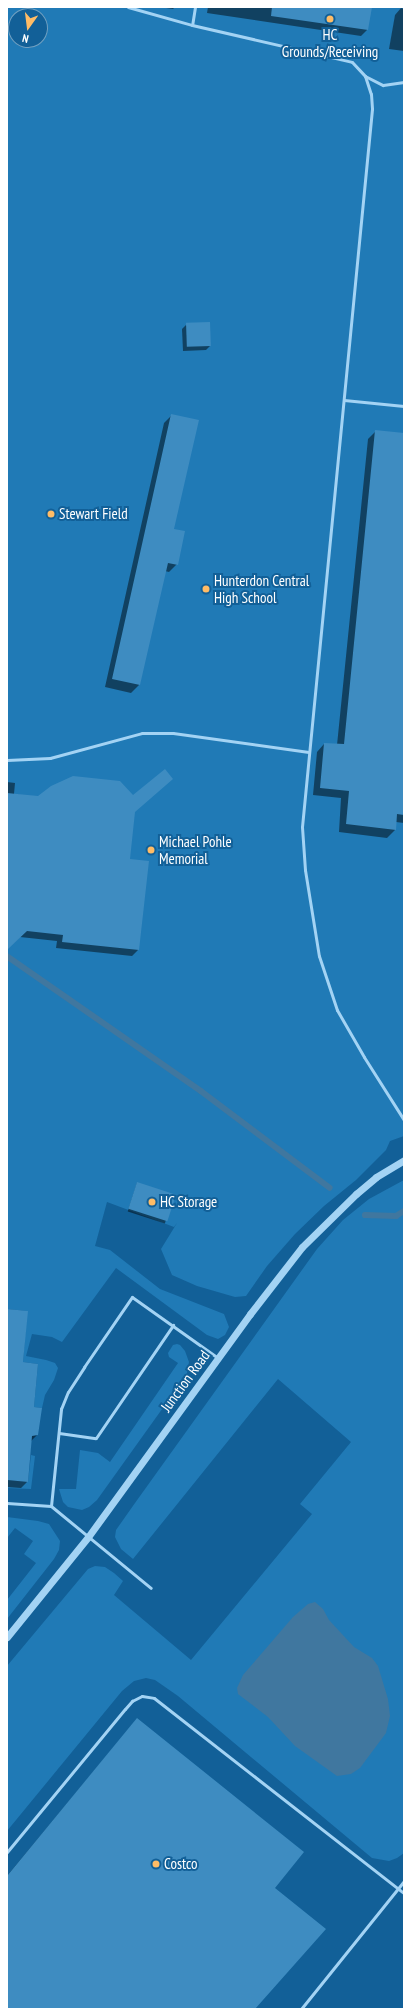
<!DOCTYPE html>
<html>
<head>
<meta charset="utf-8">
<style>
  body { margin:0 }
  #map { position:relative; width:411px; height:2016px; overflow:hidden; background:#126098; font-family:"PT Sans Narrow",sans-serif }
  div>[style] { position:absolute }
  [style*='--x'] { left:calc(var(--x)*1px); top:calc(var(--y)*1px); width:calc(var(--w)*1px); rotate:calc(var(--a)*1deg) }
  .green>* { inset:0; background:#207ab6 }
  .water>* { inset:0; background:#40779f }
  .shadow>* { inset:0; background:#0007; transform-origin:0 0 }
  .stream>* { height:5.5px; margin:-2.75px; padding:0 2.75px; transform-origin:2.75px; border-radius:2.75px; background:#40779f }
  .building>* { inset:0; background:#3e8cc1; transform-origin:0 0 }
  .service>* { height:3px; margin:-1.5px; padding:0 1.5px; transform-origin:1.5px; border-radius:1.5px; background:#a3d3f4 }
  .tertiary>* { height:7px; margin:-3.5px; padding:0 3.5px; transform-origin:3.5px; border-radius:3.5px; background:#a3d3f4 }
  .dots>* { width:11px; height:11px; translate:-50% -50%; box-sizing:border-box; border:2px solid #126098; border-radius:50% }
  span { translate:-50% -50%; white-space:nowrap; text-align:center; line-height:1.15; -webkit-text-stroke:4px #126098; paint-order:stroke }
  .poi-label { font-size:15px; color:#fff }
  .left { translate:0 -50%; text-align:left }
  .street-label { font-size:15px; color:#fff }
  .frame { position:absolute; inset:0; border:8px solid #fff; pointer-events:none }
  .north { position:absolute; left:8px; top:8px; width:40px; height:40px; box-sizing:border-box; background:#126098; border:1px solid #71a0c1; border-radius:50%; rotate:194deg; font-size:11px; font-weight:700; line-height:16px; text-align:center; color:#fff }
  .north::after { content:''; display:block; margin:auto; width:14px; height:18px; background:#ffbc66; clip-path:polygon(50% 0,100% 100%,50% 72%,0 100%) }
</style>
</head>
<body>
<div id="map">
  <div class="green">
    <i style="clip-path:polygon(evenodd,7px 7px,404px 7px,404px 1136px,390px 1141px,386px 1150px,356px 1180px,324px 1206px,295px 1234px,267px 1266px,246px 1296px,235px 1297px,197px 1286px,172px 1275px,161px 1249px,177px 1223px,174px 1227px,107px 1202px,95px 1246px,110px 1250px,160px 1289px,224px 1314px,229px 1327px,225px 1335px,218px 1339px,207px 1335px,116px 1268px,62px 1342px,52px 1337px,32px 1334px,26px 1356px,46px 1360px,55px 1363px,58px 1368px,54px 1380px,45px 1395px,42px 1408px,34px 1407px,38px 1364px,23px 1362px,27px 1311px,7px 1309px,7px 7px,16px 16px,40px 16px,40px 40px,16px 40px,16px 16px)"></i>
    <i style="clip-path:polygon(404px 1180px,404px 1853px,397px 1858px,389px 1861px,372px 1858px,178px 1696px,155px 1680px,146px 1678px,134px 1681px,122px 1691px,7px 1831px,7px 1666px,88px 1569px,95px 1566px,105px 1567px,114px 1573px,123px 1581px,114px 1595px,191px 1660px,312px 1514px,300px 1504px,351px 1442px,278px 1379px,133px 1559px,121px 1549px,115px 1537px,116px 1530px,135px 1503px,317px 1249px,343px 1220px,369px 1199px)"></i>
    <i style="clip-path:polygon(177px 1344px,180px 1345px,185px 1351px,189px 1362px,187px 1373px,180px 1384px,97px 1500px,89px 1507px,82px 1510px,68px 1507px,63px 1502px,59px 1489px,76px 1489px,80px 1450px,98px 1453px,110px 1462px,178px 1363px,169px 1357px,168px 1353px,173px 1345px)"></i>
    <i style="clip-path:polygon(31px 1455px,35px 1456px,31px 1489px,7px 1488px,7px 1480px,28px 1482px)"></i>
    <i style="clip-path:polygon(7px 1517px,38px 1521px,49px 1524px,60px 1541px,59px 1550px,54px 1559px,7px 1619px,7px 1600px,36px 1563px,24px 1554px,33px 1541px,15px 1528px,7px 1538px)"></i>
  </div>
  <div class="water">
    <i style="clip-path:polygon(315px 1602px,323px 1609px,329px 1620px,354px 1647px,372px 1658px,378px 1666px,388px 1699px,390px 1716px,386px 1733px,360px 1768px,351px 1774px,337px 1776px,295px 1746px,268px 1717px,238px 1694px,237px 1688px,243px 1675px,293px 1617px,308px 1604px)"></i>
  </div>
  <div class="shadow">
    <i style="clip-path:polygon(159px 7px,175px 7px,173px 9px)"></i>
    <i style="clip-path:polygon(208px 7px,371px 7px,367px 30px,361px 36px,207px 13px)"></i>
    <i style="clip-path:polygon(401px 8px,404px 9px,404px 51px,389px 49px,395px 15px)"></i>
    <i style="clip-path:polygon(186px 325px,210px 346px,206px 350px,183px 351px,182px 329px)"></i>
    <i style="clip-path:polygon(172px 415px,173px 530px,177px 564px,169px 572px,165px 571px,139px 685px,131px 693px,105px 687px,164px 423px)"></i>
    <i style="clip-path:polygon(376px 431px,404px 434px,404px 823px,396px 822px,395px 830px,387px 838px,339px 832px,341px 798px,313px 795px,317px 752px,324px 744px,337px 745px,368px 439px)"></i>
    <i style="clip-path:polygon(7px 782px,15px 783px,14px 794px,134px 812px,129px 860px,138px 950px,132px 956px,56px 948px,57px 941px,20px 937px,7px 949px)"></i>
    <i style="left:137px;top:1183px;width:39px;height:30px;rotate:18deg"></i>
    <i style="clip-path:polygon(7px 1310px,33px 1407px,37px 1435px,31px 1441px,27px 1482px,21px 1488px,7px 1487px)"></i>
    <i style="clip-path:polygon(137px 1719px,274px 1888px,254px 2009px,7px 2009px,7px 1876px)"></i>
  </div>
  <div class="stream">
    <i style="--x:7;--y:956;--w:236;--a:34.8"></i>
    <i style="--x:201;--y:1091;--w:161;--a:36.9"></i>
    <i style="--x:365;--y:1215;--w:31;--a:2"></i>
    <i style="--x:396;--y:1216;--w:9;--a:-32"></i>
  </div>
  <div class="building">
    <i style="clip-path:polygon(272px 7px,372px 7px,368px 30px,271px 16px)"></i>
    <i style="left:210px;top:322px;width:24px;height:24px;rotate:88deg"></i>
    <i style="clip-path:polygon(171px 414px,199px 420px,174px 529px,185px 531px,178px 565px,168px 563px,140px 685px,112px 679px)"></i>
    <i style="clip-path:polygon(375px 430px,404px 433px,404px 815px,397px 814px,396px 830px,346px 824px,349px 791px,320px 788px,324px 743px,344px 744px)"></i>
    <i style="clip-path:polygon(165px 769px,173px 779px,135px 812px,130px 859px,149px 861px,139px 950px,62px 942px,63px 935px,27px 931px,7px 950px,7px 793px,38px 796px,51px 786px,73px 776px,120px 781px,133px 795px)"></i>
    <i style="left:137px;top:1182px;width:41px;height:28px;rotate:18deg"></i>
    <i style="clip-path:polygon(7px 1309px,28px 1311px,23px 1362px,38px 1364px,34px 1407px,42px 1408px,38px 1435px,32px 1436px,28px 1482px,7px 1480px)"></i>
    <i style="clip-path:polygon(137px 1718px,304px 1852px,275px 1888px,326px 1929px,255px 2009px,7px 2009px,7px 1876px)"></i>
  </div>
  <div class="service">
    <i style="--x:128;--y:7;--w:66;--a:15.7"></i>
    <i style="--x:195;--y:7;--w:18;--a:99"></i>
    <i style="--x:192;--y:25;--w:164;--a:13"></i>
    <i style="--x:352;--y:62;--w:19;--a:47"></i>
    <i style="--x:365;--y:76;--w:19;--a:72"></i>
    <i style="--x:371;--y:94;--w:15;--a:86"></i>
    <i style="--x:372;--y:109;--w:721;--a:95.57"></i>
    <i style="--x:302;--y:827;--w:43;--a:86"></i>
    <i style="--x:305;--y:870;--w:87;--a:80.8"></i>
    <i style="--x:319;--y:956;--w:57;--a:71.6"></i>
    <i style="--x:337;--y:1010;--w:54;--a:60.1"></i>
    <i style="--x:364;--y:1057;--w:75;--a:57.6"></i>
    <i style="--x:365;--y:76;--w:20;--a:27"></i>
    <i style="--x:383;--y:85;--w:21;--a:-8"></i>
    <i style="--x:344;--y:400;--w:60;--a:5.7"></i>
    <i style="--x:7;--y:760;--w:43;--a:-2.7"></i>
    <i style="--x:50;--y:758;--w:95;--a:-15.2"></i>
    <i style="--x:142;--y:733;--w:31;--a:0"></i>
    <i style="--x:173;--y:733;--w:137;--a:8"></i>
    <i style="--x:59;--y:1433;--w:37;--a:8"></i>
    <i style="--x:96;--y:1438;--w:137;--a:-55.7"></i>
    <i style="--x:7;--y:1503;--w:44;--a:3.9"></i>
    <i style="--x:51;--y:1506;--w:129;--a:39.4"></i>
    <i style="--x:51;--y:1506;--w:98;--a:-84.1"></i>
    <i style="--x:61;--y:1409;--w:18;--a:-68"></i>
    <i style="--x:68;--y:1392;--w:30;--a:-57"></i>
    <i style="--x:84;--y:1367;--w:85;--a:-55.6"></i>
    <i style="--x:132;--y:1297;--w:105;--a:35.3"></i>
    <i style="--x:7;--y:1852;--w:185;--a:-50.5"></i>
    <i style="--x:125;--y:1709;--w:11;--a:-49"></i>
    <i style="--x:132;--y:1701;--w:11;--a:-27"></i>
    <i style="--x:142;--y:1696;--w:12;--a:9"></i>
    <i style="--x:154;--y:1698;--w:317;--a:38"></i>
    <i style="--x:301;--y:2009;--w:164;--a:-51.2"></i>
  </div>
  <div class="tertiary">
    <i style="--x:7;--y:1637;--w:129;--a:-51"></i>
    <i style="--x:88;--y:1537;--w:276;--a:-54"></i>
    <i style="--x:250;--y:1314;--w:85;--a:-52.2"></i>
    <i style="--x:302;--y:1247;--w:76;--a:-44.5"></i>
    <i style="--x:356;--y:1194;--w:26;--a:-40"></i>
    <i style="--x:376;--y:1177;--w:33;--a:-31"></i>
  </div>
  <div class="dots">
    <i style="left:330px;top:19px;background:#ffbc66"></i>
    <i style="left:51px;top:514px;background:#ffbc66"></i>
    <i style="left:206px;top:589px;background:#ffbc66"></i>
    <i style="left:151px;top:850px;background:#ffbc66"></i>
    <i style="left:152px;top:1202px;background:#ffbc66"></i>
    <i style="left:156px;top:1864px;background:#ffbc66"></i>
  </div>
  <div class="poi-label">
    <span style="left:330px;top:43px">HC<br>Grounds/Receiving</span>
    <span class="left" style="left:59px;top:514px">Stewart Field</span>
    <span class="left" style="left:214px;top:589px">Hunterdon Central<br>High School</span>
    <span class="left" style="left:159px;top:850px">Michael Pohle<br>Memorial</span>
    <span class="left" style="left:160px;top:1202px">HC Storage</span>
    <span class="left" style="left:164px;top:1864px">Costco</span>
  </div>
  <div class="street-label">
    <span style="left:185px;top:1381px;rotate:-54deg">Junction Road</span>
  </div>
  <div class="frame"></div>
  <div class="north">N</div>
</div>
</body>
</html>
